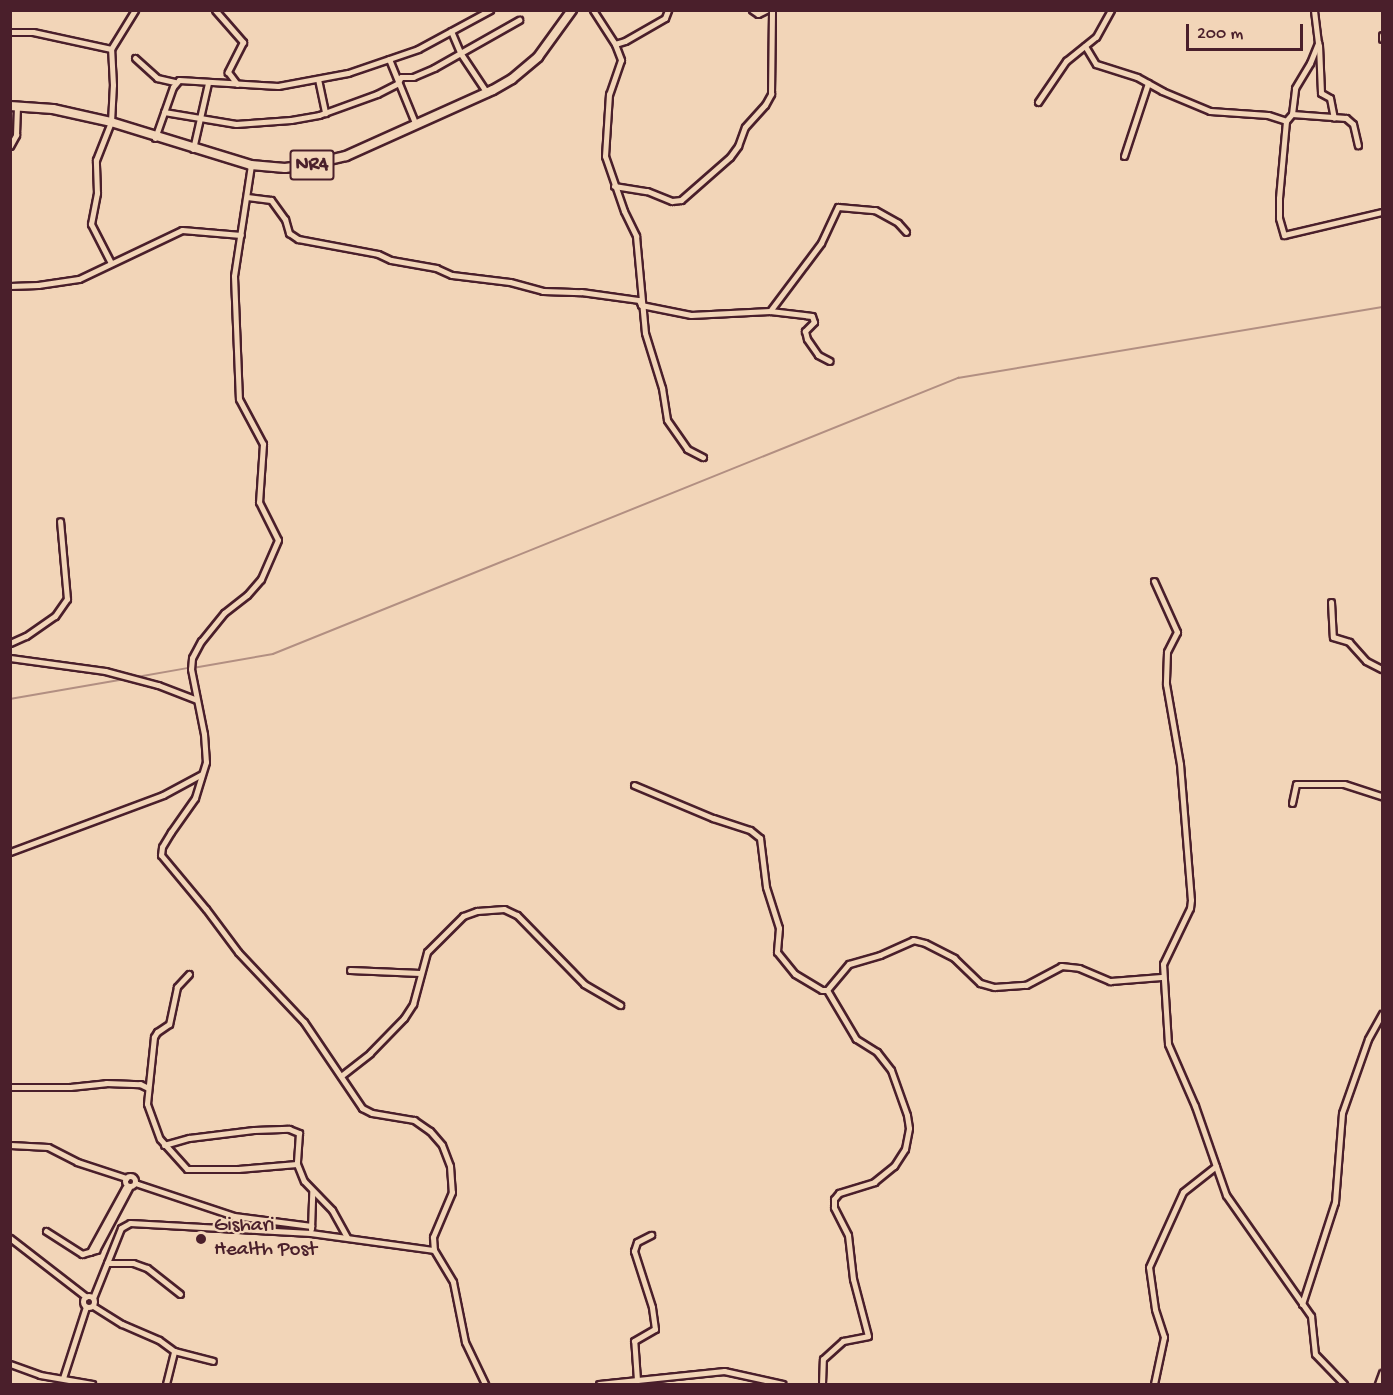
<!DOCTYPE html>
<html>
<head>
<meta charset="utf-8">
<style>
  body { margin:0 }
  #map { position:relative; width:1393px; height:1395px; overflow:hidden; background:#f2d5b8; font-family:"Gochi Hand",sans-serif }
  div>[style] { position:absolute }
  [style*='--x'] { left:calc(var(--x)*1px); top:calc(var(--y)*1px); width:calc(var(--w)*1px); rotate:calc(var(--a)*1deg) }
  .stream>* { height:1.5px; margin:-0.75px; padding:0 0.75px; transform-origin:0.75px; border-radius:0.75px; background:#b28f82 }
  .roads { filter:drop-shadow(2px 0 #4a1f2b) drop-shadow(-2px 0 #4a1f2b) drop-shadow(0 2px #4a1f2b) drop-shadow(0 -2px #4a1f2b) }
  .minor>* { height:5px; margin:-2.5px; padding:0 2.5px; transform-origin:2.5px; border-radius:2.5px; background:#f2d5b8 }
  .minor>.ring { margin:-2.5px; padding:0; box-sizing:content-box; background:none; border:5px solid #f2d5b8; border-radius:50% }
  .highway>* { height:8px; margin:-4px; padding:0 4px; transform-origin:4px; border-radius:4px; background:#f2d5b8 }
  .dots>* { width:16px; height:16px; translate:-50% -50%; box-sizing:border-box; border:3px solid #f2d5b8; border-radius:50% }
  span { translate:-50% -50%; white-space:nowrap; text-align:center; line-height:1.15; -webkit-text-stroke:4.5px #f2d5b8; paint-order:stroke }
  .shield-label span { padding:2px 4px; background:#f2d5b8; border:2px solid; border-radius:4px; -webkit-text-stroke-width:0 }
  .shield-label { font-size:20px; color:#4a1f2b; font-weight:700 }
  .poi-label { font-size:21px; color:#4a1f2b }
  .left { translate:0 -50%; text-align:left }
  .frame { position:absolute; inset:0; border:12px solid #4a1f2b; pointer-events:none }
  .scale { position:absolute; left:1186px; top:24px; width:117px; height:27px; box-sizing:border-box; border:3px solid #4a1f2b; border-top:0; padding-left:8px; font-size:18px; line-height:21px; white-space:nowrap; color:#4a1f2b; -webkit-text-stroke:4px #f2d5b8; paint-order:stroke }
</style>
</head>
<body>
<div id="map">
  <div class="stream">
    <i style="--x:193;--y:668;--w:81;--a:-9.9"></i>
    <i style="--x:273;--y:654;--w:739;--a:-21.95"></i>
    <i style="--x:958;--y:378;--w:430;--a:-9.5"></i>
    <i style="--x:137;--y:677;--w:52;--a:-10"></i>
    <i style="--x:10;--y:699;--w:118;--a:-9.8"></i>
  </div>
  <div class="roads">
    <div class="minor">
      <i style="--x:215;--y:10;--w:43;--a:48.8"></i>
      <i style="--x:243;--y:42;--w:34;--a:117"></i>
      <i style="--x:228;--y:72;--w:15;--a:53"></i>
      <i style="--x:593;--y:10;--w:40;--a:57.1"></i>
      <i style="--x:615;--y:44;--w:17;--a:69"></i>
      <i style="--x:621;--y:60;--w:36;--a:109"></i>
      <i style="--x:609;--y:94;--w:62;--a:93.7"></i>
      <i style="--x:605;--y:156;--w:58;--a:70.9"></i>
      <i style="--x:624;--y:211;--w:28;--a:64"></i>
      <i style="--x:636;--y:236;--w:97;--a:84.7"></i>
      <i style="--x:645;--y:333;--w:58;--a:72.8"></i>
      <i style="--x:662;--y:388;--w:32;--a:81"></i>
      <i style="--x:667;--y:420;--w:35;--a:55"></i>
      <i style="--x:687;--y:449;--w:18;--a:27"></i>
      <i style="--x:752;--y:10;--w:7;--a:34"></i>
      <i style="--x:758;--y:14;--w:9;--a:-27"></i>
      <i style="--x:451;--y:31;--w:25;--a:67"></i>
      <i style="--x:461;--y:54;--w:47;--a:56.3"></i>
      <i style="--x:10;--y:32;--w:23;--a:0"></i>
      <i style="--x:33;--y:32;--w:80;--a:12.3"></i>
      <i style="--x:1382;--y:39;--w:4;--a:-90"></i>
      <i style="--x:615;--y:44;--w:10;--a:-17"></i>
      <i style="--x:625;--y:41;--w:46;--a:-29.9"></i>
      <i style="--x:665;--y:18;--w:9;--a:-69"></i>
      <i style="--x:1319;--y:45;--w:48;--a:87.6"></i>
      <i style="--x:1321;--y:93;--w:10;--a:29"></i>
      <i style="--x:1330;--y:98;--w:20;--a:79"></i>
      <i style="--x:1085;--y:46;--w:21;--a:59"></i>
      <i style="--x:1096;--y:64;--w:43;--a:17.6"></i>
      <i style="--x:1137;--y:77;--w:29;--a:29"></i>
      <i style="--x:1162;--y:91;--w:52;--a:22.6"></i>
      <i style="--x:1210;--y:111;--w:58;--a:3.9"></i>
      <i style="--x:1268;--y:115;--w:19;--a:18"></i>
      <i style="--x:1286;--y:121;--w:9;--a:-49"></i>
      <i style="--x:1292;--y:114;--w:54;--a:4.2"></i>
      <i style="--x:1346;--y:118;--w:9;--a:41"></i>
      <i style="--x:1353;--y:124;--w:22;--a:77"></i>
      <i style="--x:135;--y:58;--w:30;--a:42"></i>
      <i style="--x:157;--y:78;--w:18;--a:13"></i>
      <i style="--x:389;--y:59;--w:71;--a:67.8"></i>
      <i style="--x:318;--y:79;--w:35;--a:78"></i>
      <i style="--x:1038;--y:102;--w:50;--a:-55.7"></i>
      <i style="--x:1066;--y:61;--w:38;--a:-39"></i>
      <i style="--x:1096;--y:37;--w:31;--a:-61"></i>
      <i style="--x:164;--y:112;--w:73;--a:9.5"></i>
      <i style="--x:236;--y:124;--w:55;--a:-4.2"></i>
      <i style="--x:291;--y:120;--w:28;--a:-10"></i>
      <i style="--x:319;--y:115;--w:62;--a:-19.9"></i>
      <i style="--x:377;--y:94;--w:22;--a:-27"></i>
      <i style="--x:397;--y:84;--w:8;--a:-60"></i>
      <i style="--x:401;--y:77;--w:12;--a:0"></i>
      <i style="--x:413;--y:77;--w:23;--a:-23"></i>
      <i style="--x:434;--y:68;--w:98;--a:-29.5"></i>
      <i style="--x:1292;--y:114;--w:26;--a:-83"></i>
      <i style="--x:1295;--y:88;--w:29;--a:-59"></i>
      <i style="--x:1310;--y:63;--w:22;--a:-68"></i>
      <i style="--x:1318;--y:43;--w:33;--a:-97"></i>
      <i style="--x:1286;--y:121;--w:77;--a:95.2"></i>
      <i style="--x:1279;--y:198;--w:20;--a:90"></i>
      <i style="--x:1279;--y:218;--w:18;--a:74"></i>
      <i style="--x:1284;--y:235;--w:101;--a:-13.2"></i>
      <i style="--x:155;--y:138;--w:54;--a:-70.6"></i>
      <i style="--x:173;--y:87;--w:9;--a:-49"></i>
      <i style="--x:179;--y:80;--w:99;--a:3.5"></i>
      <i style="--x:278;--y:86;--w:71;--a:-10.5"></i>
      <i style="--x:348;--y:73;--w:74;--a:-18.9"></i>
      <i style="--x:418;--y:49;--w:82;--a:-28.4"></i>
      <i style="--x:10;--y:146;--w:13;--a:-61"></i>
      <i style="--x:16;--y:135;--w:29;--a:-88"></i>
      <i style="--x:193;--y:149;--w:68;--a:-77.2"></i>
      <i style="--x:1124;--y:156;--w:77;--a:-71.8"></i>
      <i style="--x:251;--y:165;--w:112;--a:98.7"></i>
      <i style="--x:234;--y:276;--w:123;--a:87.7"></i>
      <i style="--x:239;--y:399;--w:51;--a:61.9"></i>
      <i style="--x:263;--y:444;--w:58;--a:93.9"></i>
      <i style="--x:259;--y:502;--w:42;--a:63.4"></i>
      <i style="--x:278;--y:540;--w:43;--a:113.6"></i>
      <i style="--x:261;--y:579;--w:21;--a:131"></i>
      <i style="--x:247;--y:595;--w:29;--a:142"></i>
      <i style="--x:224;--y:613;--w:36;--a:129"></i>
      <i style="--x:201;--y:641;--w:19;--a:118"></i>
      <i style="--x:192;--y:658;--w:11;--a:95"></i>
      <i style="--x:191;--y:669;--w:66;--a:78.7"></i>
      <i style="--x:204;--y:734;--w:28;--a:86"></i>
      <i style="--x:206;--y:762;--w:38;--a:107"></i>
      <i style="--x:195;--y:798;--w:42;--a:125.2"></i>
      <i style="--x:171;--y:832;--w:17;--a:121"></i>
      <i style="--x:162;--y:847;--w:8;--a:97"></i>
      <i style="--x:161;--y:855;--w:70;--a:50.2"></i>
      <i style="--x:206;--y:909;--w:54;--a:53.3"></i>
      <i style="--x:238;--y:952;--w:96;--a:46.7"></i>
      <i style="--x:304;--y:1022;--w:104;--a:56"></i>
      <i style="--x:362;--y:1108;--w:11;--a:27"></i>
      <i style="--x:372;--y:1113;--w:43;--a:9.5"></i>
      <i style="--x:414;--y:1120;--w:19;--a:35"></i>
      <i style="--x:430;--y:1131;--w:18;--a:49"></i>
      <i style="--x:442;--y:1145;--w:22;--a:69"></i>
      <i style="--x:450;--y:1166;--w:26;--a:86"></i>
      <i style="--x:452;--y:1192;--w:49;--a:112.9"></i>
      <i style="--x:433;--y:1237;--w:13;--a:86"></i>
      <i style="--x:434;--y:1250;--w:37;--a:59"></i>
      <i style="--x:453;--y:1282;--w:61;--a:78.7"></i>
      <i style="--x:465;--y:1342;--w:47;--a:64.5"></i>
      <i style="--x:614;--y:186;--w:33;--a:9"></i>
      <i style="--x:647;--y:191;--w:27;--a:22"></i>
      <i style="--x:672;--y:201;--w:9;--a:-6"></i>
      <i style="--x:681;--y:200;--w:65;--a:-41.3"></i>
      <i style="--x:730;--y:157;--w:14;--a:-54"></i>
      <i style="--x:738;--y:146;--w:20;--a:-70"></i>
      <i style="--x:745;--y:127;--w:30;--a:-48"></i>
      <i style="--x:765;--y:105;--w:13;--a:-61"></i>
      <i style="--x:771;--y:94;--w:84;--a:-89.3"></i>
      <i style="--x:247;--y:197;--w:24;--a:7"></i>
      <i style="--x:271;--y:200;--w:24;--a:54"></i>
      <i style="--x:285;--y:219;--w:15;--a:74"></i>
      <i style="--x:289;--y:233;--w:11;--a:34"></i>
      <i style="--x:298;--y:239;--w:81;--a:10.6"></i>
      <i style="--x:378;--y:254;--w:14;--a:25"></i>
      <i style="--x:391;--y:260;--w:46;--a:10.1"></i>
      <i style="--x:436;--y:268;--w:17;--a:24"></i>
      <i style="--x:452;--y:275;--w:58;--a:6.9"></i>
      <i style="--x:510;--y:282;--w:34;--a:15"></i>
      <i style="--x:543;--y:291;--w:38;--a:2"></i>
      <i style="--x:581;--y:292;--w:59;--a:7.9"></i>
      <i style="--x:639;--y:300;--w:5;--a:68"></i>
      <i style="--x:641;--y:305;--w:51;--a:11.3"></i>
      <i style="--x:691;--y:315;--w:79;--a:-2.9"></i>
      <i style="--x:770;--y:311;--w:42;--a:6.8"></i>
      <i style="--x:812;--y:316;--w:6;--a:72"></i>
      <i style="--x:814;--y:322;--w:13;--a:135"></i>
      <i style="--x:805;--y:331;--w:8;--a:76"></i>
      <i style="--x:807;--y:339;--w:19;--a:55"></i>
      <i style="--x:818;--y:355;--w:13;--a:27"></i>
      <i style="--x:111;--y:263;--w:44;--a:-117.1"></i>
      <i style="--x:91;--y:224;--w:32;--a:-79"></i>
      <i style="--x:97;--y:193;--w:33;--a:-92"></i>
      <i style="--x:96;--y:160;--w:41;--a:-68.5"></i>
      <i style="--x:111;--y:122;--w:37;--a:-87"></i>
      <i style="--x:113;--y:85;--w:36;--a:-93"></i>
      <i style="--x:111;--y:49;--w:46;--a:-58.4"></i>
      <i style="--x:10;--y:286;--w:28;--a:-2"></i>
      <i style="--x:38;--y:285;--w:41;--a:-8.3"></i>
      <i style="--x:79;--y:279;--w:114;--a:-25.4"></i>
      <i style="--x:182;--y:230;--w:59;--a:4.8"></i>
      <i style="--x:770;--y:311;--w:85;--a:-53.1"></i>
      <i style="--x:821;--y:243;--w:40;--a:-65"></i>
      <i style="--x:838;--y:207;--w:37;--a:5"></i>
      <i style="--x:875;--y:210;--w:26;--a:29"></i>
      <i style="--x:898;--y:223;--w:12;--a:48"></i>
      <i style="--x:1154;--y:581;--w:56;--a:65.7"></i>
      <i style="--x:1177;--y:632;--w:22;--a:117"></i>
      <i style="--x:1167;--y:652;--w:32;--a:92"></i>
      <i style="--x:1166;--y:684;--w:81;--a:80.1"></i>
      <i style="--x:1180;--y:764;--w:136;--a:85.4"></i>
      <i style="--x:1191;--y:900;--w:8;--a:97"></i>
      <i style="--x:1190;--y:908;--w:62;--a:115.7"></i>
      <i style="--x:1163;--y:964;--w:80;--a:86.4"></i>
      <i style="--x:1168;--y:1044;--w:68;--a:66.5"></i>
      <i style="--x:1195;--y:1106;--w:94;--a:70.8"></i>
      <i style="--x:1226;--y:1195;--w:148;--a:54.9"></i>
      <i style="--x:1311;--y:1316;--w:38;--a:84"></i>
      <i style="--x:1315;--y:1354;--w:42;--a:46"></i>
      <i style="--x:1331;--y:602;--w:35;--a:87"></i>
      <i style="--x:1333;--y:637;--w:17;--a:17"></i>
      <i style="--x:1349;--y:642;--w:25;--a:48"></i>
      <i style="--x:1366;--y:661;--w:18;--a:27"></i>
      <i style="--x:10;--y:643;--w:17;--a:-24"></i>
      <i style="--x:26;--y:636;--w:35;--a:-35"></i>
      <i style="--x:55;--y:616;--w:21;--a:-55"></i>
      <i style="--x:67;--y:599;--w:78;--a:-95.1"></i>
      <i style="--x:10;--y:658;--w:96;--a:7.8"></i>
      <i style="--x:105;--y:671;--w:55;--a:14.8"></i>
      <i style="--x:158;--y:685;--w:40;--a:21"></i>
      <i style="--x:634;--y:785;--w:86;--a:22.7"></i>
      <i style="--x:713;--y:818;--w:39;--a:18"></i>
      <i style="--x:750;--y:830;--w:13;--a:39"></i>
      <i style="--x:760;--y:838;--w:49;--a:83"></i>
      <i style="--x:766;--y:887;--w:43;--a:72.4"></i>
      <i style="--x:779;--y:928;--w:24;--a:95"></i>
      <i style="--x:777;--y:952;--w:28;--a:51"></i>
      <i style="--x:795;--y:974;--w:31;--a:31"></i>
      <i style="--x:822;--y:990;--w:5;--a:0"></i>
      <i style="--x:827;--y:990;--w:34;--a:-50"></i>
      <i style="--x:849;--y:964;--w:32;--a:-16"></i>
      <i style="--x:880;--y:955;--w:36;--a:-24"></i>
      <i style="--x:913;--y:940;--w:12;--a:14"></i>
      <i style="--x:925;--y:943;--w:33;--a:27"></i>
      <i style="--x:954;--y:958;--w:36;--a:44"></i>
      <i style="--x:980;--y:983;--w:15;--a:16"></i>
      <i style="--x:994;--y:987;--w:32;--a:-4"></i>
      <i style="--x:1026;--y:985;--w:40;--a:-28"></i>
      <i style="--x:1061;--y:966;--w:18;--a:6"></i>
      <i style="--x:1079;--y:968;--w:34;--a:23"></i>
      <i style="--x:1110;--y:981;--w:52;--a:-4.4"></i>
      <i style="--x:1292;--y:803;--w:19;--a:-78"></i>
      <i style="--x:1296;--y:784;--w:48;--a:0"></i>
      <i style="--x:1344;--y:784;--w:40;--a:18"></i>
      <i style="--x:10;--y:852;--w:163;--a:-20.4"></i>
      <i style="--x:163;--y:795;--w:44;--a:-28.3"></i>
      <i style="--x:350;--y:970;--w:70;--a:2.5"></i>
      <i style="--x:189;--y:974;--w:18;--a:133"></i>
      <i style="--x:177;--y:987;--w:38;--a:102"></i>
      <i style="--x:169;--y:1024;--w:14;--a:146"></i>
      <i style="--x:157;--y:1032;--w:6;--a:121"></i>
      <i style="--x:154;--y:1037;--w:67;--a:96"></i>
      <i style="--x:147;--y:1104;--w:37;--a:70"></i>
      <i style="--x:160;--y:1139;--w:40;--a:48"></i>
      <i style="--x:187;--y:1169;--w:51;--a:0"></i>
      <i style="--x:238;--y:1169;--w:59;--a:-4.8"></i>
      <i style="--x:297;--y:1164;--w:18;--a:68"></i>
      <i style="--x:304;--y:1181;--w:40;--a:46"></i>
      <i style="--x:332;--y:1210;--w:31;--a:61"></i>
      <i style="--x:341;--y:1076;--w:37;--a:-38"></i>
      <i style="--x:370;--y:1053;--w:49;--a:-45.8"></i>
      <i style="--x:404;--y:1018;--w:17;--a:-57"></i>
      <i style="--x:413;--y:1004;--w:54;--a:-74.9"></i>
      <i style="--x:427;--y:952;--w:51;--a:-45"></i>
      <i style="--x:463;--y:916;--w:15;--a:-20"></i>
      <i style="--x:477;--y:911;--w:27;--a:-4"></i>
      <i style="--x:504;--y:909;--w:14;--a:25"></i>
      <i style="--x:517;--y:915;--w:96;--a:45.8"></i>
      <i style="--x:584;--y:984;--w:42;--a:30.3"></i>
      <i style="--x:10;--y:1087;--w:60;--a:0"></i>
      <i style="--x:70;--y:1087;--w:36;--a:-6"></i>
      <i style="--x:106;--y:1083;--w:34;--a:2"></i>
      <i style="--x:140;--y:1084;--w:9;--a:27"></i>
      <i style="--x:10;--y:1145;--w:38;--a:3"></i>
      <i style="--x:48;--y:1147;--w:33;--a:27"></i>
      <i style="--x:77;--y:1162;--w:52;--a:18.1"></i>
      <i style="--x:164;--y:1145;--w:26;--a:-16"></i>
      <i style="--x:189;--y:1138;--w:65;--a:-7"></i>
      <i style="--x:254;--y:1130;--w:35;--a:-2"></i>
      <i style="--x:289;--y:1129;--w:11;--a:22"></i>
      <i style="--x:299;--y:1133;--w:31;--a:94"></i>
      <i class="ring" style="left:125px;top:1176px;width:5px;height:5px"></i>
      <i style="--x:135;--y:1183;--w:104;--a:18.4"></i>
      <i style="--x:234;--y:1216;--w:78;--a:7.4"></i>
      <i style="--x:311;--y:1229;--w:38;--a:-88"></i>
      <i style="--x:46;--y:1231;--w:43;--a:32.6"></i>
      <i style="--x:82;--y:1254;--w:15;--a:-16"></i>
      <i style="--x:96;--y:1250;--w:72;--a:-62"></i>
      <i style="--x:10;--y:1238;--w:96;--a:37.8"></i>
      <i style="--x:90;--y:1252;--w:73;--a:-61.3"></i>
      <i style="--x:107;--y:1263;--w:26;--a:0"></i>
      <i style="--x:133;--y:1263;--w:15;--a:20"></i>
      <i style="--x:147;--y:1268;--w:42;--a:38.2"></i>
      <i class="ring" style="left:83.5px;top:1296.5px;width:6px;height:6px"></i>
      <i style="--x:93;--y:1298;--w:75;--a:-68.2"></i>
      <i style="--x:121;--y:1228;--w:10;--a:-29"></i>
      <i style="--x:130;--y:1223;--w:181;--a:3.2"></i>
      <i style="--x:311;--y:1233;--w:124;--a:7.9"></i>
      <i style="--x:1302;--y:1304;--w:107;--a:-72.1"></i>
      <i style="--x:1335;--y:1202;--w:89;--a:-85.5"></i>
      <i style="--x:1342;--y:1113;--w:78;--a:-70.6"></i>
      <i style="--x:1368;--y:1039;--w:29;--a:-61"></i>
      <i style="--x:93;--y:1306;--w:34;--a:32"></i>
      <i style="--x:122;--y:1324;--w:40;--a:23.4"></i>
      <i style="--x:159;--y:1340;--w:19;--a:36"></i>
      <i style="--x:174;--y:1351;--w:40;--a:14.4"></i>
      <i style="--x:10;--y:1364;--w:32;--a:20"></i>
      <i style="--x:40;--y:1375;--w:53;--a:9.8"></i>
      <i style="--x:63;--y:1378;--w:75;--a:-72.1"></i>
      <i style="--x:637;--y:1380;--w:39;--a:-94"></i>
      <i style="--x:634;--y:1341;--w:24;--a:-30"></i>
      <i style="--x:655;--y:1329;--w:22;--a:-98"></i>
      <i style="--x:652;--y:1307;--w:59;--a:-107.8"></i>
      <i style="--x:634;--y:1251;--w:9;--a:-72"></i>
      <i style="--x:637;--y:1242;--w:16;--a:-27"></i>
      <i style="--x:166;--y:1384;--w:34;--a:-76"></i>
      <i style="--x:599;--y:1384;--w:126;--a:-5.9"></i>
      <i style="--x:724;--y:1371;--w:60;--a:12.4"></i>
      <i style="--x:822;--y:1384;--w:25;--a:-88"></i>
      <i style="--x:823;--y:1359;--w:27;--a:-42"></i>
      <i style="--x:843;--y:1341;--w:25;--a:-11"></i>
      <i style="--x:868;--y:1336;--w:59;--a:-104.7"></i>
      <i style="--x:853;--y:1279;--w:44;--a:-96.5"></i>
      <i style="--x:848;--y:1235;--w:31;--a:-117"></i>
      <i style="--x:834;--y:1207;--w:8;--a:-90"></i>
      <i style="--x:834;--y:1199;--w:8;--a:-50"></i>
      <i style="--x:839;--y:1193;--w:37;--a:-17"></i>
      <i style="--x:874;--y:1182;--w:26;--a:-39"></i>
      <i style="--x:894;--y:1166;--w:20;--a:-57"></i>
      <i style="--x:905;--y:1149;--w:21;--a:-79"></i>
      <i style="--x:909;--y:1128;--w:13;--a:-99"></i>
      <i style="--x:907;--y:1115;--w:48;--a:-109.6"></i>
      <i style="--x:891;--y:1070;--w:23;--a:-128"></i>
      <i style="--x:877;--y:1052;--w:25;--a:-148"></i>
      <i style="--x:856;--y:1039;--w:57;--a:-120.6"></i>
      <i style="--x:1154;--y:1384;--w:48;--a:-78"></i>
      <i style="--x:1164;--y:1337;--w:29;--a:-108"></i>
      <i style="--x:1155;--y:1309;--w:42;--a:-98.1"></i>
      <i style="--x:1149;--y:1267;--w:82;--a:-65.6"></i>
      <i style="--x:1183;--y:1192;--w:42;--a:-38.2"></i>
      <i style="--x:1378;--y:1384;--w:12;--a:-70"></i>
    </div>
    <div class="highway">
      <i style="--x:10;--y:106;--w:43;--a:4"></i>
      <i style="--x:53;--y:109;--w:59;--a:12.6"></i>
      <i style="--x:111;--y:122;--w:146;--a:17.1"></i>
      <i style="--x:251;--y:165;--w:34;--a:5"></i>
      <i style="--x:285;--y:168;--w:22;--a:-8"></i>
      <i style="--x:307;--y:165;--w:40;--a:-13"></i>
      <i style="--x:346;--y:156;--w:161;--a:-24.2"></i>
      <i style="--x:493;--y:90;--w:22;--a:-30"></i>
      <i style="--x:512;--y:79;--w:34;--a:-40"></i>
      <i style="--x:538;--y:57;--w:58;--a:-54.1"></i>
    </div>
  </div>
  <div class="dots">
    <i style="left:201px;top:1239px;background:#4a1f2b"></i>
  </div>
  <div class="shield-label">
    <span style="left:312px;top:165px">NR4</span>
  </div>
  <div class="poi-label">
    <span class="left" style="left:214px;top:1239px">Gishari<br>Health Post</span>
  </div>
  <div class="frame"></div>
  <div class="scale">200 m</div>
</div>
</body>
</html>
